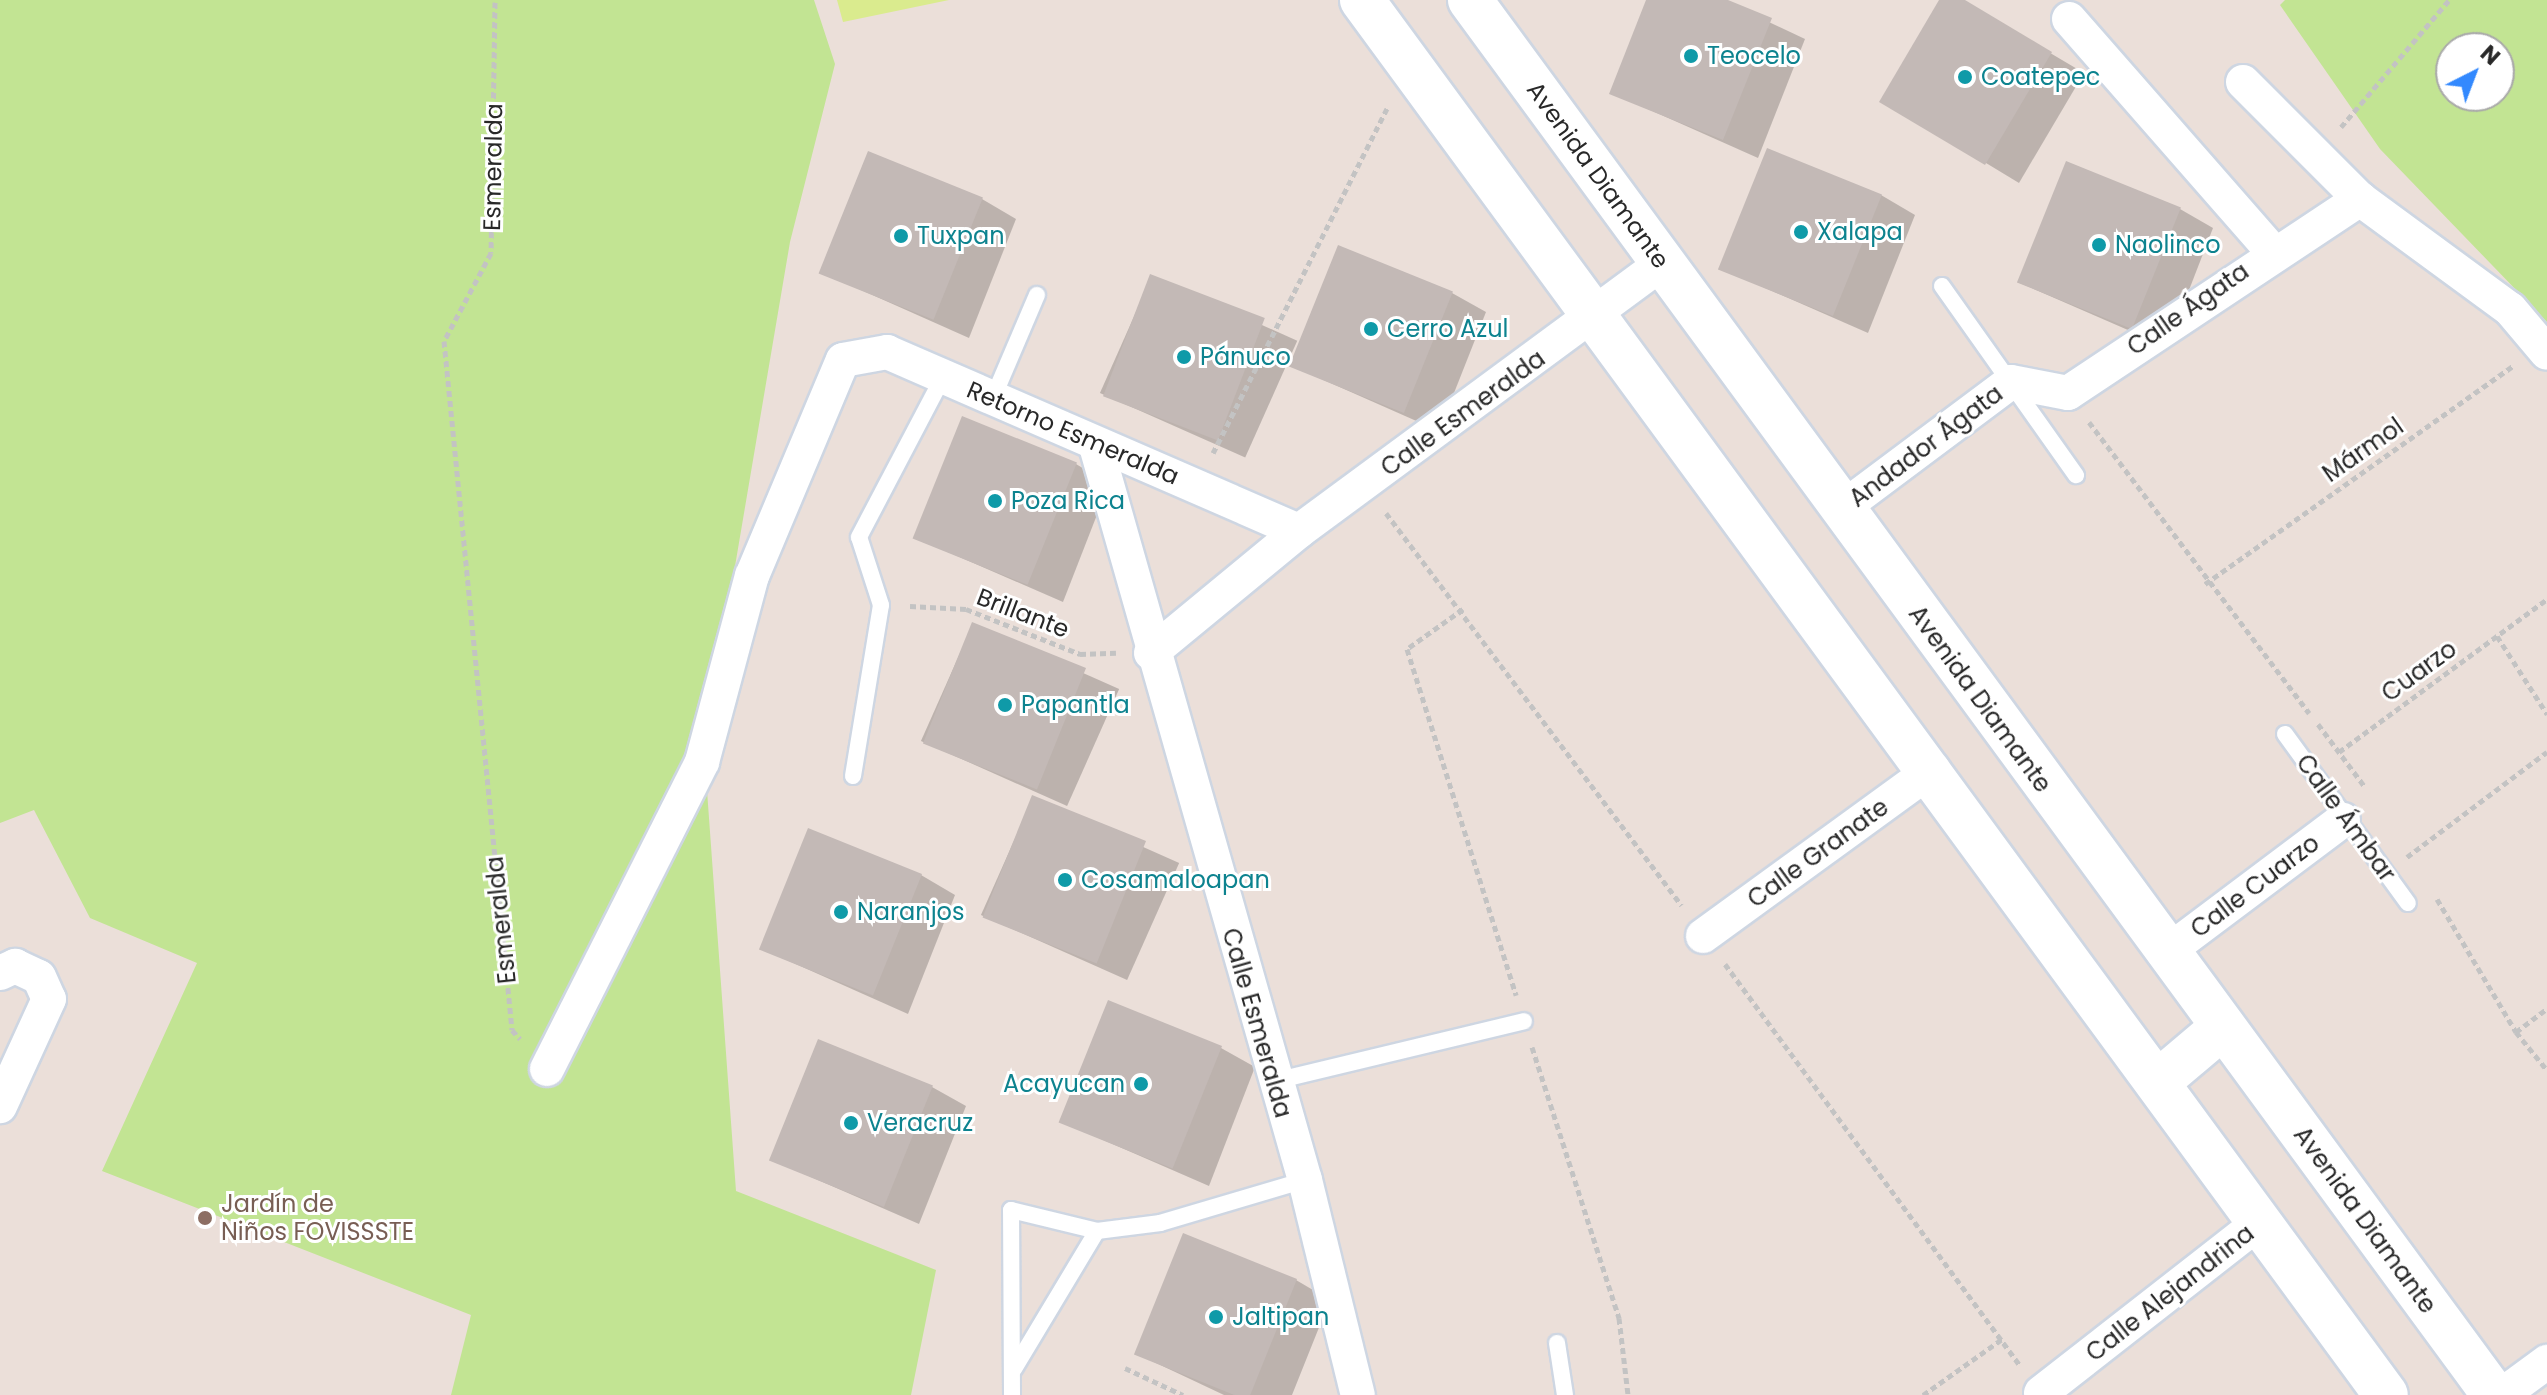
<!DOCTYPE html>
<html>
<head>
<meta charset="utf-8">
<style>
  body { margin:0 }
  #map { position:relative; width:2547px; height:1395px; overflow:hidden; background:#ebdfd9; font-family:Poppins,sans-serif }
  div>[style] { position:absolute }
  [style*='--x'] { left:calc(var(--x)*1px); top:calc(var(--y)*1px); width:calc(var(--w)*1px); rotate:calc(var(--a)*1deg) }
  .green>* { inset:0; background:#c2e493 }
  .pitch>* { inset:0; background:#daeb8e }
  .shadow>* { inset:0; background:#0003; transform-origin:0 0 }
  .building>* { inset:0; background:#c3b9b6; transform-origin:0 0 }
  .path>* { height:5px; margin-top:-2.5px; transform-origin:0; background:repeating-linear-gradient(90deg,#c3c3c3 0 6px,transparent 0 10px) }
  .roads { filter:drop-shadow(2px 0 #ced6e2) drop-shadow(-2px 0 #ced6e2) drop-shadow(0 2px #ced6e2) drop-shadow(0 -2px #ced6e2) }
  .service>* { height:16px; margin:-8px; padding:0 8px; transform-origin:8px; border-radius:8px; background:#fff }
  .minor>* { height:34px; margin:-17px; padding:0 17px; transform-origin:17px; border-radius:17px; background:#fff }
  .secondary>* { height:44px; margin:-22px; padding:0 22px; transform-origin:22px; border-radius:22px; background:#fff }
  .dots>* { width:22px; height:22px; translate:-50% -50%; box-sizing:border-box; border:4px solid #fff; border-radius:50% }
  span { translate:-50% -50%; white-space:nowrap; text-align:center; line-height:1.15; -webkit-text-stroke:6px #fff; paint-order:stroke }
  .culture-label { font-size:24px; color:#0d838f }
  .left { translate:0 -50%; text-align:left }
  .right { translate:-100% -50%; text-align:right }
  .street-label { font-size:24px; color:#282828 }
  .education-label { font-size:24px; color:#785e54 }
  .north { position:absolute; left:2435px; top:32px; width:80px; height:80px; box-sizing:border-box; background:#fff; border:2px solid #a9a9a9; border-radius:50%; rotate:42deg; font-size:22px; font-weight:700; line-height:32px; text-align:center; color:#282828 }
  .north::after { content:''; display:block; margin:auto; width:28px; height:36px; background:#3389fe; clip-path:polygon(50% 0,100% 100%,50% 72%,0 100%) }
</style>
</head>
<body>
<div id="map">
  <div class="green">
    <i style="clip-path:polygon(0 0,814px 0,835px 64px,790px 242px,704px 749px,736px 1191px,936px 1270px,911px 1395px,451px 1395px,471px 1315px,102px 1171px,197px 963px,90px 918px,34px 810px,0 823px)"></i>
    <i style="clip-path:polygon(evenodd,2285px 0,2547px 0,2547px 322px,2380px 149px,2280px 5px,2285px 0,2451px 48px,2499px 48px,2499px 96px,2451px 96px,2451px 48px)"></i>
  </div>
  <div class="pitch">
    <i style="clip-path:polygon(837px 0,949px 0,843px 22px)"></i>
  </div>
  <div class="shadow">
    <i style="clip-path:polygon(1648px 0,1722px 0,1805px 39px,1758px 158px,1612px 93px)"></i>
    <i style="clip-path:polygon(1941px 0,1961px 0,2084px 73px,2019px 183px,1986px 163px)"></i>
    <i style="clip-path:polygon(1881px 195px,1915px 215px,1868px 333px,1722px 269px)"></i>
    <i style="clip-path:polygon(982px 199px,1016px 219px,969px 338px,823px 273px)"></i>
    <i style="clip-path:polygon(2180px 209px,2213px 228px,2167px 347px,2020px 283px)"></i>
    <i style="left:1152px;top:276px;width:159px;height:128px;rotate:24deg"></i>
    <i style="clip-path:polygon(1452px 293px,1486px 312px,1439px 431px,1292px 366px)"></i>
    <i style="clip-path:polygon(1076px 464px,1109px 484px,1063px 602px,916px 538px)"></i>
    <i style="left:973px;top:624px;width:160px;height:128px;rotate:24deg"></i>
    <i style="left:1033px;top:798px;width:160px;height:128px;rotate:24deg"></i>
    <i style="clip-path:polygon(921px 875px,955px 895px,908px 1014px,762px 949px)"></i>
    <i style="clip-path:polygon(1221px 1048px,1255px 1067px,1209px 1186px,1062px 1122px)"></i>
    <i style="clip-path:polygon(932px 1087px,966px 1106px,919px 1224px,772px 1160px)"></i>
    <i style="clip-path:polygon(1296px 1280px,1330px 1300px,1292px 1395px,1224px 1395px,1137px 1354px)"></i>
  </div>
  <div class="building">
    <i style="clip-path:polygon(1646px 0,1728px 0,1772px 18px,1723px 140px,1609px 94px)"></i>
    <i style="clip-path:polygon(1939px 0,1965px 0,2052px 52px,1985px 165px,1879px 102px)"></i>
    <i style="left:1767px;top:148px;width:124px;height:131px;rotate:22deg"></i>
    <i style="left:868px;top:151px;width:124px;height:132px;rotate:22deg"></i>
    <i style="left:2066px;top:161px;width:124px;height:131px;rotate:22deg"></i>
    <i style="left:1338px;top:245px;width:124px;height:131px;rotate:22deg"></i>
    <i style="left:1150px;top:274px;width:123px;height:131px;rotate:21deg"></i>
    <i style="left:962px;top:416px;width:124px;height:132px;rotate:22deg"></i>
    <i style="left:972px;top:622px;width:123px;height:131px;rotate:22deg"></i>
    <i style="left:1032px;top:795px;width:123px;height:132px;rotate:22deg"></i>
    <i style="left:808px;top:828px;width:123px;height:131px;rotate:22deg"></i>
    <i style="left:1108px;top:1000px;width:123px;height:132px;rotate:22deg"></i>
    <i style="left:818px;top:1039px;width:124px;height:131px;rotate:22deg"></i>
    <i style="left:1183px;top:1233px;width:123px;height:131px;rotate:22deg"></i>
  </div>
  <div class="path">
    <i style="--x:495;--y:2;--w:251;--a:90.9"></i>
    <i style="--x:491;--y:253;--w:100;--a:118.1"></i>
    <i style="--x:444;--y:341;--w:692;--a:84.36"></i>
    <i style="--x:512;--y:1030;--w:12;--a:48"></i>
    <i style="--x:2341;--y:127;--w:167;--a:-49.6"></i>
    <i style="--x:2089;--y:422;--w:365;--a:52.9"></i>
    <i style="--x:1213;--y:453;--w:386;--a:-63.2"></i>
    <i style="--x:1386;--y:513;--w:491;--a:53"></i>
    <i style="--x:2205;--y:584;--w:377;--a:-35.3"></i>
    <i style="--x:910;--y:606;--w:56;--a:3.1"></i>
    <i style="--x:966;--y:609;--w:123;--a:21.5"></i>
    <i style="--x:1080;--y:654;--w:36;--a:-2"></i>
    <i style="--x:1463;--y:609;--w:69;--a:144.5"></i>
    <i style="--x:1407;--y:649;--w:363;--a:72.5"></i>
    <i style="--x:2497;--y:636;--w:93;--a:57.3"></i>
    <i style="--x:2318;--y:724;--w:79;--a:53.3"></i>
    <i style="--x:2339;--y:752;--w:258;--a:-36.3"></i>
    <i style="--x:2407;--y:857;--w:175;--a:-36.9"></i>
    <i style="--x:2437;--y:899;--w:155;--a:59.3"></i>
    <i style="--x:2516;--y:1032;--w:49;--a:50.8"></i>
    <i style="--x:1725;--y:964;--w:498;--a:53.7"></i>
    <i style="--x:2516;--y:1032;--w:39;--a:-37"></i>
    <i style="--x:1532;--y:1047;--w:285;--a:72.2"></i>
    <i style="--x:1619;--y:1318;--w:78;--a:83.3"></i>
    <i style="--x:1125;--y:1368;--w:64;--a:25"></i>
    <i style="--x:1923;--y:1395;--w:97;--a:-35.3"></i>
  </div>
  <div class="roads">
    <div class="service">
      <i style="--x:1942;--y:286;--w:232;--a:54.7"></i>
      <i style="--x:993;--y:398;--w:112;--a:-66.9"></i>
      <i style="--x:2285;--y:734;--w:209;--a:54"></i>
      <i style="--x:853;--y:776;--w:173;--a:-80.7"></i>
      <i style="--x:881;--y:605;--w:71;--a:-107.9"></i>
      <i style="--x:859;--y:537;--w:181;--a:-62.3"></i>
      <i style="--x:1275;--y:1081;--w:256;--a:-13.5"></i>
      <i style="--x:1557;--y:1343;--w:53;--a:81.3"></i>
      <i style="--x:1014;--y:1369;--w:161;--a:-59"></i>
      <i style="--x:1012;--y:1395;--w:185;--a:-90.3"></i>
      <i style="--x:1011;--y:1210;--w:89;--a:13.7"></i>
      <i style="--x:1097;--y:1231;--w:64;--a:-7.2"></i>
      <i style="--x:1160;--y:1223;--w:151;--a:-16.5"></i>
    </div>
    <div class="minor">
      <i style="--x:2069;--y:19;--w:308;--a:48.8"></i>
      <i style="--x:2243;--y:82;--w:165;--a:45"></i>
      <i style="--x:2360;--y:199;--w:186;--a:36.3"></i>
      <i style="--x:2510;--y:309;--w:57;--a:49.9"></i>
      <i style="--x:1096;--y:446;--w:763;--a:74.11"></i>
      <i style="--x:1305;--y:1180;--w:221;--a:76.2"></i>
      <i style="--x:1841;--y:509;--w:212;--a:-36.8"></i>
      <i style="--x:2011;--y:382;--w:58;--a:10.9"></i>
      <i style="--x:2068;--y:393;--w:351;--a:-33.6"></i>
      <i style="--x:1151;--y:653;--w:192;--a:-39.5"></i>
      <i style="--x:1299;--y:531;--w:452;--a:-36.4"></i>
      <i style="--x:1703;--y:936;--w:284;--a:-36"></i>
      <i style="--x:2167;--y:952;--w:220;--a:-36.9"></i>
      <i style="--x:0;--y:973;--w:17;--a:-25"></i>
      <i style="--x:15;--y:966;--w:26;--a:25"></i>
      <i style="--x:39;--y:977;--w:24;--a:66"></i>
      <i style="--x:49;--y:999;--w:118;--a:114.6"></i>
      <i style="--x:547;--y:1069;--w:344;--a:-63.2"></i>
      <i style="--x:702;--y:762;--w:193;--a:-75"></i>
      <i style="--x:752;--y:576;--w:234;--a:-67.2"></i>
      <i style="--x:843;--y:360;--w:45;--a:-10.3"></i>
      <i style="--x:887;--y:352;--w:449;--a:23.5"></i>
      <i style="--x:2041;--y:1393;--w:279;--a:-38"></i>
      <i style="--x:2502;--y:1395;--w:56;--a:-36.3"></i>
    </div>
    <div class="secondary">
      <i style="--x:1362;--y:0;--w:1730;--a:53.72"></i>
      <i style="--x:1470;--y:0;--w:1730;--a:53.72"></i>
      <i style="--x:2159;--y:1081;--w:84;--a:-40.2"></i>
    </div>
  </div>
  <div class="dots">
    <i style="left:1691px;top:56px;background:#0f9aa8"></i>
    <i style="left:1965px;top:77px;background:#0f9aa8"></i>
    <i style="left:1801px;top:232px;background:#0f9aa8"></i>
    <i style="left:901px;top:236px;background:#0f9aa8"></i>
    <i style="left:2099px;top:245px;background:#0f9aa8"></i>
    <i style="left:1371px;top:329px;background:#0f9aa8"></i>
    <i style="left:1184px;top:357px;background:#0f9aa8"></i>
    <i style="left:995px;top:501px;background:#0f9aa8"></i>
    <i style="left:1005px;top:705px;background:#0f9aa8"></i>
    <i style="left:1065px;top:880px;background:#0f9aa8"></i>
    <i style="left:841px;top:912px;background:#0f9aa8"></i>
    <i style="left:1141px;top:1084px;background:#0f9aa8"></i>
    <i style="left:851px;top:1123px;background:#0f9aa8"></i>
    <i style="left:205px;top:1218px;background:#8d6e63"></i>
    <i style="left:1216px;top:1317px;background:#0f9aa8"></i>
  </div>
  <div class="culture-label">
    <span class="left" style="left:1707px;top:56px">Teocelo</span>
    <span class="left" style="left:1981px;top:77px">Coatepec</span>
    <span class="left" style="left:1817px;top:232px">Xalapa</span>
    <span class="left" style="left:917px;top:236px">Tuxpan</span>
    <span class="left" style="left:2115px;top:245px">Naolinco</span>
    <span class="left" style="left:1387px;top:329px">Cerro Azul</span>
    <span class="left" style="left:1200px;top:357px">Pánuco</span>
    <span class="left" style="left:1011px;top:501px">Poza Rica</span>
    <span class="left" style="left:1021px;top:705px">Papantla</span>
    <span class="left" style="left:1081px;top:880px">Cosamaloapan</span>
    <span class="left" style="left:857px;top:912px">Naranjos</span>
    <span class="right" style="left:1125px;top:1084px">Acayucan</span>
    <span class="left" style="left:867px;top:1123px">Veracruz</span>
    <span class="left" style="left:1232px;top:1317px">Jaltipan</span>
  </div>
  <div class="street-label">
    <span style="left:493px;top:167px;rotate:-89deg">Esmeralda</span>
    <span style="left:1598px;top:175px;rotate:54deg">Avenida Diamante</span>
    <span style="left:2188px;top:309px;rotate:-35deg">Calle Ágata</span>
    <span style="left:1463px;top:413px;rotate:-36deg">Calle Esmeralda</span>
    <span style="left:1073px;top:433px;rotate:23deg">Retorno Esmeralda</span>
    <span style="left:1926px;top:446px;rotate:-37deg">Andador Ágata</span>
    <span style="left:2363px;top:450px;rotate:-35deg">Mármol</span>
    <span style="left:1023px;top:613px;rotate:21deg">Brillante</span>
    <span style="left:2419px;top:671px;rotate:-36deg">Cuarzo</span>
    <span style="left:1980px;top:699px;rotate:54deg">Avenida Diamante</span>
    <span style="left:2346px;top:818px;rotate:54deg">Calle Ámbar</span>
    <span style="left:1818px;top:853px;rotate:-36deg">Calle Granate</span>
    <span style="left:2255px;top:886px;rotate:-37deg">Calle Cuarzo</span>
    <span style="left:501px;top:920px;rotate:-96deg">Esmeralda</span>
    <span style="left:1257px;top:1023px;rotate:74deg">Calle Esmeralda</span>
    <span style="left:2365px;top:1220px;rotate:54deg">Avenida Diamante</span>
    <span style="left:2170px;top:1293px;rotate:-38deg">Calle Alejandrina</span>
  </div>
  <div class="education-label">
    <span class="left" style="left:221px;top:1218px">Jardín de<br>Niños FOVISSSTE</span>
  </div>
  <div class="north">N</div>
</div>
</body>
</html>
